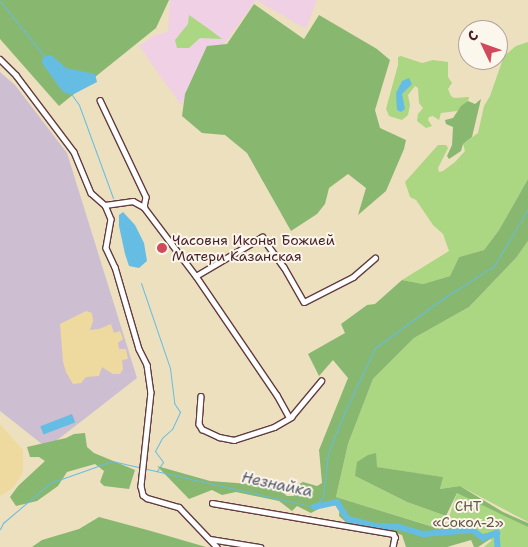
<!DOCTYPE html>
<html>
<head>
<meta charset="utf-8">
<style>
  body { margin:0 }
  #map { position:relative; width:528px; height:547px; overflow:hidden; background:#ede0bf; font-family:"Shantell Sans",sans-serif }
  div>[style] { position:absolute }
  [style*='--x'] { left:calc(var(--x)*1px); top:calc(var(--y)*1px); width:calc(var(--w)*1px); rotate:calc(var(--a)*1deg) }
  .built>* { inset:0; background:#f0d0e4 }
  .industrial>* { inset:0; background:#cebed1 }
  .green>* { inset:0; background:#abd682 }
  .forest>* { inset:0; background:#88b770 }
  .sand>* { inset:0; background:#eeda9e }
  .water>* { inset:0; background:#66bde3; transform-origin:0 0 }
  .stream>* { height:1px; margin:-0.5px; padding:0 0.5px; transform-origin:0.5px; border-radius:0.5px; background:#66bde3 }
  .river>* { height:5.5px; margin:-2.75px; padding:0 2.75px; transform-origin:2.75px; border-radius:2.75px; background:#66bde3 }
  .roads { filter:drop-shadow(1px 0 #623c41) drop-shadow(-1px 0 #623c41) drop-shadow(0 1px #623c41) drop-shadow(0 -1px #623c41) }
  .minor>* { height:4.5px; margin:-2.25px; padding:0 2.25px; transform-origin:2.25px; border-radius:2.25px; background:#fff }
  .dots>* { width:14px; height:14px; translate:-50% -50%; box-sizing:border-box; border:2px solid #fbf7ec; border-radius:50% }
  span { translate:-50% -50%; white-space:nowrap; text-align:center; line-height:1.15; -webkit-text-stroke:4px #fbf7ec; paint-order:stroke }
  .poi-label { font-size:14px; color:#4a1f2b }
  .left { translate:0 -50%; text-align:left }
  .park-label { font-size:14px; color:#675645 }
  .water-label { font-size:15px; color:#54566b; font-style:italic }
  .north { position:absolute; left:458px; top:20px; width:50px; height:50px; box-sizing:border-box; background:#fbf7ec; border:1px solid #b4a19f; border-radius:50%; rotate:312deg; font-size:14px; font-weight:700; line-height:20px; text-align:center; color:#4a1f2b }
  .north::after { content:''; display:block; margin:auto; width:18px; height:22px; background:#d1495b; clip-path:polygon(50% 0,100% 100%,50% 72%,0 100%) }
</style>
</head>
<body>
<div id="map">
  <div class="built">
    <i style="clip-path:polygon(170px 0,256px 0,181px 105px,139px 46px,155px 35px,168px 32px)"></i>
    <i style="clip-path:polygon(256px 0,317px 0,306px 29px)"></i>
  </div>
  <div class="industrial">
    <i style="clip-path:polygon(0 72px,15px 85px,67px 153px,137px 378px,47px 448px,0 411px)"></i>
  </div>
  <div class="green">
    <i style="clip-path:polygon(189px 15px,209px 29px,222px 39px,200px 38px,189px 48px,177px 48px,175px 40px,188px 24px)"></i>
    <i style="clip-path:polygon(528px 42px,528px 179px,499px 230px,484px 250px,459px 257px,450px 276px,423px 284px,402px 280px,449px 251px,443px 234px,433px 225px,416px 200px,410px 197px,405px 182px,438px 145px,446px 145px,448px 148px,438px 168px,439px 172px,443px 171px,455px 162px,465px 151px,463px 144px,478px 133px,484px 106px,490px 96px,504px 56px,516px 46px)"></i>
    <i style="clip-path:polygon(401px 56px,422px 63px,433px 60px,448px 62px,448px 77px,452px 83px,448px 89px,451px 96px,454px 98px,469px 97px,468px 101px,457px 111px,441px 113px,439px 120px,433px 116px,429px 117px,428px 120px,432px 126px,426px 128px,417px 121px,418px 114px,423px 108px,419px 103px,418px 88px,415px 86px,408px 95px,410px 105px,408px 115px,402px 120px,389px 116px,386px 109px,398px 65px,398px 57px)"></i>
    <i style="clip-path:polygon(528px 241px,528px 522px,460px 486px,440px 489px,442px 477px,376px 467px,376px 454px,355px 476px,407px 502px,446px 516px,441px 529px,336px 497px,348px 444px,373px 379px,414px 338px,469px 307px,516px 258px)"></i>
    <i style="clip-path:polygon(457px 493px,473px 498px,528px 527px,528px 547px,484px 547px,492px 540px,447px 523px)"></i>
  </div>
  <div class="forest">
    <i style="clip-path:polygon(0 0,169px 0,156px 28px,59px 106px,0 39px)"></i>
    <i style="clip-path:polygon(254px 4px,304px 39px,319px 15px,377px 49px,390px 60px,375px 110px,380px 128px,406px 140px,404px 149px,386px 191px,358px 215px,366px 188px,348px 174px,329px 188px,325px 204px,317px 214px,291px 231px,247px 153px,225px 135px,202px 133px,182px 116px,185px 94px,207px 46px,227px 44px)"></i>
    <i style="clip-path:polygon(481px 99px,472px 137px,463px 144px,461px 151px,449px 159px,447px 156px,452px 145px,453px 127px,446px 124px,445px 120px,453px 118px,461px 106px,468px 101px,475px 104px)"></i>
    <i style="clip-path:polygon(528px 179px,528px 241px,516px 258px,469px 307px,414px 338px,373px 379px,348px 444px,336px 497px,440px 529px,444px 522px,483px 534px,495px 531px,498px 534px,478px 547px,474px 547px,471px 540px,447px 547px,406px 547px,402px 535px,369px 525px,359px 528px,349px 525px,339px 516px,340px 505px,324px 506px,311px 513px,297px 506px,292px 511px,279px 501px,236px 492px,222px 495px,212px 490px,189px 499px,157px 466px,210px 481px,275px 486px,287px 496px,294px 496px,291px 488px,303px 482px,317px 486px,322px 483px,319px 450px,348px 378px,333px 360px,319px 376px,308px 354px,345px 333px,341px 324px,367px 305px,375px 304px,402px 280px,423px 284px,450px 276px,459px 257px,484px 250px,499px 230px)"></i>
    <i style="clip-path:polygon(85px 433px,87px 447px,94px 453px,135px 470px,129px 489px,104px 486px,100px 482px,104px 471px,95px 464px,67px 472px,58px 486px,37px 501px,16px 506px,10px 497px,18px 486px,45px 461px,39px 457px,30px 457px,27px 447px,66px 438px,74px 434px)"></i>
    <i style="clip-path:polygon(376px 453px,377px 467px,443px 477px,440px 489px,460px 486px,503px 512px,528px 523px,528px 527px,457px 493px,446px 516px,407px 502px,355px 476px,357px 462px,368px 455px)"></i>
    <i style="clip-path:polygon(99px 517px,151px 531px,206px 547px,32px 547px,42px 540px,79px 529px)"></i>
  </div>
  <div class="sand">
    <i style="clip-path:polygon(86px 311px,92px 313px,93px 321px,90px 330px,99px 329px,111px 324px,114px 333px,120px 331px,123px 339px,118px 343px,119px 349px,126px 349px,128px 359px,122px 360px,123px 369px,120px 374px,113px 374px,102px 367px,99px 376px,86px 377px,81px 383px,73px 384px,66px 372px,63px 362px,60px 324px)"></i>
    <i style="clip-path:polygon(0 424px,23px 450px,23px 472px,14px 487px,0 496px)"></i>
  </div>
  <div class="water">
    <i style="clip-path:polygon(51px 55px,66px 68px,95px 74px,97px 82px,72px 95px,63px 92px,42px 63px,43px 57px)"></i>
    <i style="clip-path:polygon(409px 78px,412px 84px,402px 94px,405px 109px,401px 112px,397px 110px,396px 93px,402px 81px)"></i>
    <i style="clip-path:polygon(123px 212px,135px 225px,144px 243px,147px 261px,139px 268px,129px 266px,125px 254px,119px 226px,119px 215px)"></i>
    <i style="left:72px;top:414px;width:9px;height:34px;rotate:69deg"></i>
  </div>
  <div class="stream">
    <i style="--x:0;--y:1;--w:72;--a:51.2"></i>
    <i style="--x:72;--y:95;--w:12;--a:55"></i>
    <i style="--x:79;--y:105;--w:99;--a:69.9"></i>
    <i style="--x:141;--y:283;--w:90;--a:71.2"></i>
    <i style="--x:170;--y:368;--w:35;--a:83"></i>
    <i style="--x:174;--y:403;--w:11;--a:56"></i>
    <i style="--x:180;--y:412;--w:19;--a:115"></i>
    <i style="--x:172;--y:429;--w:13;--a:138"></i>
    <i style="--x:162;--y:438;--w:15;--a:118"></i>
    <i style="--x:155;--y:451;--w:14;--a:54"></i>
    <i style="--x:163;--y:462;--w:11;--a:124"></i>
    <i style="--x:147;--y:469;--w:171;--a:12.8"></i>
    <i style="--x:314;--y:507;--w:13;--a:-48"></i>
    <i style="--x:323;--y:497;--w:44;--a:-83.5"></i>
    <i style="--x:328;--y:453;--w:45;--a:-68"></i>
    <i style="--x:345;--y:411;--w:70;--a:-64.5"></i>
    <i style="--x:375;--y:348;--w:79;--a:-36.3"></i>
    <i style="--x:439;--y:301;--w:65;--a:-32.5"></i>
    <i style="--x:494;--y:266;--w:66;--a:-59.2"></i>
    <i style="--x:0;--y:529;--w:7;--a:-63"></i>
    <i style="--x:3;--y:523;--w:62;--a:-40.4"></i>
    <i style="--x:50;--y:483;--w:66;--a:-19.5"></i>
    <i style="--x:112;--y:461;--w:27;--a:13"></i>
  </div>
  <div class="river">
    <i style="--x:314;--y:507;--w:24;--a:-12"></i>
    <i style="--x:337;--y:502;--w:20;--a:57"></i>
    <i style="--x:348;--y:519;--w:29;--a:14"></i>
    <i style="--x:376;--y:526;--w:23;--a:2"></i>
    <i style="--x:399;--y:527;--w:26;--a:16"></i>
    <i style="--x:424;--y:534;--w:49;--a:-4.7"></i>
    <i style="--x:473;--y:530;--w:13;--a:39"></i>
    <i style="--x:483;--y:538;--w:15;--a:-20"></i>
    <i style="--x:497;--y:533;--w:14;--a:86"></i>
  </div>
  <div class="roads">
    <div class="minor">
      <i style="--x:0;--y:59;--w:23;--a:45"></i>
      <i style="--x:16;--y:75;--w:96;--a:53"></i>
      <i style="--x:74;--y:152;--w:44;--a:67.5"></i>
      <i style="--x:91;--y:193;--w:18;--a:41"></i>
      <i style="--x:105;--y:205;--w:15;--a:67"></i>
      <i style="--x:111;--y:219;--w:29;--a:100"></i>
      <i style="--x:106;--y:248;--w:21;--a:65"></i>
      <i style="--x:115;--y:267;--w:85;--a:73.7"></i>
      <i style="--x:139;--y:349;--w:18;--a:63"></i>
      <i style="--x:147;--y:365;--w:27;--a:82"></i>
      <i style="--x:151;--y:392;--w:95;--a:96.1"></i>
      <i style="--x:141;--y:486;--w:9;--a:77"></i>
      <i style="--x:143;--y:495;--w:5;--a:37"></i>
      <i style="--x:147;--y:498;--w:33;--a:16"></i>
      <i style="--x:179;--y:507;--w:55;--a:46.5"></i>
      <i style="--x:100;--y:100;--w:107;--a:64.6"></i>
      <i style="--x:146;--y:197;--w:10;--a:101"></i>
      <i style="--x:105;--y:205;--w:28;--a:-8"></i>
      <i style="--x:133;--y:201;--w:13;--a:29"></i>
      <i style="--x:144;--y:207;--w:86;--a:53"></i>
      <i style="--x:196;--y:276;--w:144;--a:55.8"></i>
      <i style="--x:277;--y:395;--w:25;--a:61"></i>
      <i style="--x:196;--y:276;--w:77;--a:-30.6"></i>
      <i style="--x:262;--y:237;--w:37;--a:54"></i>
      <i style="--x:284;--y:267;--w:40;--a:60.3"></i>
      <i style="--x:304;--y:302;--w:55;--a:-27"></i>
      <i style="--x:353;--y:277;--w:29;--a:-41"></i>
      <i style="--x:201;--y:396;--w:28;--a:94"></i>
      <i style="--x:199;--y:424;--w:6;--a:59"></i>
      <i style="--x:202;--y:429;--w:19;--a:25"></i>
      <i style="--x:219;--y:437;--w:15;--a:11"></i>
      <i style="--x:234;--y:440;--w:42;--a:-18"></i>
      <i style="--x:274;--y:427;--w:20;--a:-30"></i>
      <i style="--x:291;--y:417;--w:47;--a:-50.2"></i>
      <i style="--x:212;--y:503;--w:184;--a:9.7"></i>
      <i style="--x:393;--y:534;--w:4;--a:56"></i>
      <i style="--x:395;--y:537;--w:10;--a:101"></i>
      <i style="--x:210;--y:539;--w:51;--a:9.1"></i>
    </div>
  </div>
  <div class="dots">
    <i style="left:162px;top:248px;background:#d1495b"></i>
  </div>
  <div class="poi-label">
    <span class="left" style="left:172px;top:248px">Часовня Иконы Божией<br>Матери Казанская</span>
  </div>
  <div class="park-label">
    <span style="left:468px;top:514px">СНТ<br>«Сокол-2»</span>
  </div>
  <div class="water-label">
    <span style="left:277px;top:485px;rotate:12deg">Незнайка</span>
  </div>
  <div class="north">С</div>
</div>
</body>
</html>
